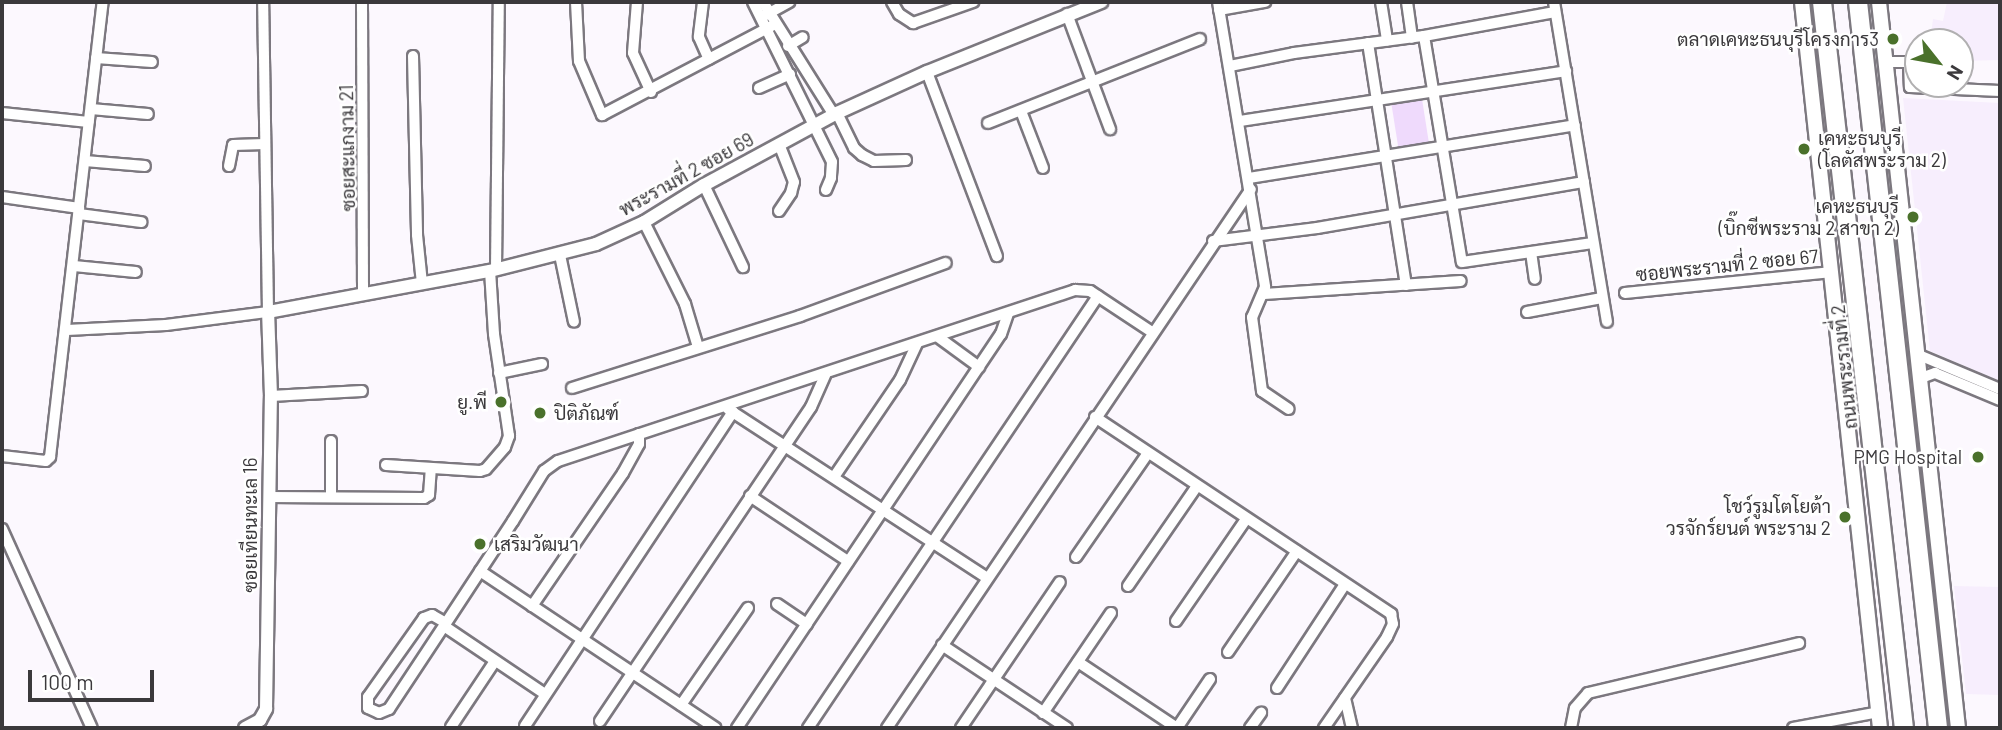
<!DOCTYPE html>
<html>
<head>
<meta charset="utf-8">
<style>
  body { margin:0 }
  #map { position:relative; width:2002px; height:730px; overflow:hidden; background:#fcf8fe; font-family:Barlow,Sarabun,sans-serif }
  div>[style] { position:absolute }
  [style*='--x'] { left:calc(var(--x)*1px); top:calc(var(--y)*1px); width:calc(var(--w)*1px); rotate:calc(var(--a)*1deg) }
  .built>* { inset:0; background:#f7eefd }
  .green>* { inset:0; background:#efdafc; transform-origin:0 0 }
  .roads { filter:drop-shadow(2px 0 #7c787f) drop-shadow(-2px 0 #7c787f) drop-shadow(0 2px #7c787f) drop-shadow(0 -2px #7c787f) }
  .minor>* { height:10px; margin:-5px; padding:0 5px; transform-origin:5px; border-radius:5px; background:#fff }
  .tertiary>* { height:12px; margin:-6px; padding:0 6px; transform-origin:6px; border-radius:6px; background:#fff }
  .secondary>* { height:14px; margin:-7px; padding:0 7px; transform-origin:7px; border-radius:7px; background:#fff }
  .trunk>* { height:18px; margin:-9px; padding:0 9px; transform-origin:9px; border-radius:9px; background:#fff }
  .dots>* { width:19px; height:19px; translate:-50% -50%; box-sizing:border-box; border:4px solid #fff; border-radius:50% }
  span { translate:-50% -50%; white-space:nowrap; text-align:center; line-height:1.15; -webkit-text-stroke:5px #fff; paint-order:stroke }
  .poi-label { font-size:19px; color:#3b393c }
  .right { translate:-100% -50%; text-align:right }
  .left { translate:0 -50%; text-align:left }
  .street-label { font-size:19px; color:#3b393c }
  .frame { position:absolute; inset:0; border:4px solid #3b393c; pointer-events:none }
  .north { position:absolute; left:1904px; top:28px; width:70px; height:70px; box-sizing:border-box; background:#fff; border:2px solid #b1b0b1; border-radius:50%; rotate:121deg; font-size:19px; font-weight:700; line-height:28px; text-align:center; color:#3b393c }
  .north::after { content:''; display:block; margin:auto; width:24px; height:32px; background:#4a712b; clip-path:polygon(50% 0,100% 100%,50% 72%,0 100%) }
  .scale { position:absolute; left:28px; top:670px; width:126px; height:32px; box-sizing:border-box; border:4px solid #3b393c; border-top:0; padding-left:9px; font-size:21px; line-height:24px; white-space:nowrap; color:#3b393c; -webkit-text-stroke:5px #fff; paint-order:stroke }
</style>
</head>
<body>
<div id="map">
  <div class="built">
    <i style="clip-path:polygon(1947px 2px,2000px 2px,2000px 60px,1960px 61px,1960px 42px,1930px 42px,1933px 19px,1943px 21px)"></i>
    <i style="clip-path:polygon(1903px 98px,2000px 103px,2000px 381px,1930px 351px)"></i>
    <i style="clip-path:polygon(1954px 586px,2000px 587px,2000px 695px,1966px 694px)"></i>
  </div>
  <div class="green">
    <i style="left:1422px;top:99px;width:45px;height:31px;rotate:81deg"></i>
  </div>
  <div class="roads">
    <div class="minor">
      <i style="--x:362;--y:2;--w:292;--a:89.8"></i>
      <i style="--x:576;--y:2;--w:59;--a:87.1"></i>
      <i style="--x:579;--y:61;--w:59;--a:66.9"></i>
      <i style="--x:602;--y:115;--w:195;--a:-27.7"></i>
      <i style="--x:637;--y:2;--w:51;--a:94.5"></i>
      <i style="--x:633;--y:53;--w:43;--a:65.2"></i>
      <i style="--x:703;--y:2;--w:35;--a:97"></i>
      <i style="--x:699;--y:37;--w:24;--a:66"></i>
      <i style="--x:753;--y:2;--w:178;--a:63.7"></i>
      <i style="--x:832;--y:162;--w:16;--a:94"></i>
      <i style="--x:831;--y:178;--w:13;--a:113"></i>
      <i style="--x:763;--y:2;--w:133;--a:57.9"></i>
      <i style="--x:892;--y:2;--w:14;--a:60"></i>
      <i style="--x:899;--y:14;--w:17;--a:33"></i>
      <i style="--x:913;--y:23;--w:64;--a:-19.3"></i>
      <i style="--x:1218;--y:2;--w:289;--a:80.6"></i>
      <i style="--x:1265;--y:287;--w:33;--a:113"></i>
      <i style="--x:1252;--y:317;--w:75;--a:82.3"></i>
      <i style="--x:1262;--y:391;--w:32;--a:34"></i>
      <i style="--x:1381;--y:2;--w:39;--a:81"></i>
      <i style="--x:1407;--y:2;--w:36;--a:82"></i>
      <i style="--x:1554;--y:2;--w:324;--a:80.6"></i>
      <i style="--x:1219;--y:10;--w:47;--a:-9.9"></i>
      <i style="--x:1067;--y:14;--w:123;--a:69.5"></i>
      <i style="--x:764;--y:16;--w:29;--a:-29"></i>
      <i style="--x:1424;--y:36;--w:229;--a:80.5"></i>
      <i style="--x:1462;--y:262;--w:132;--a:-8.3"></i>
      <i style="--x:1368;--y:43;--w:245;--a:81.1"></i>
      <i style="--x:788;--y:46;--w:17;--a:-31"></i>
      <i style="--x:413;--y:56;--w:179;--a:88.7"></i>
      <i style="--x:417;--y:235;--w:48;--a:84.1"></i>
      <i style="--x:96;--y:58;--w:56;--a:4.1"></i>
      <i style="--x:1886;--y:62;--w:23;--a:0"></i>
      <i style="--x:1909;--y:62;--w:25;--a:88"></i>
      <i style="--x:1910;--y:87;--w:90;--a:2.5"></i>
      <i style="--x:1230;--y:66;--w:65;--a:-11.5"></i>
      <i style="--x:1294;--y:53;--w:131;--a:-7.5"></i>
      <i style="--x:1424;--y:36;--w:133;--a:-10.4"></i>
      <i style="--x:927;--y:72;--w:197;--a:69.2"></i>
      <i style="--x:759;--y:88;--w:34;--a:-24"></i>
      <i style="--x:91;--y:109;--w:57;--a:5"></i>
      <i style="--x:1021;--y:111;--w:61;--a:68.9"></i>
      <i style="--x:2;--y:113;--w:87;--a:5.9"></i>
      <i style="--x:837;--y:113;--w:39;--a:64"></i>
      <i style="--x:854;--y:148;--w:11;--a:41"></i>
      <i style="--x:862;--y:155;--w:13;--a:27"></i>
      <i style="--x:874;--y:161;--w:32;--a:-2"></i>
      <i style="--x:1240;--y:121;--w:330;--a:-8.7"></i>
      <i style="--x:988;--y:123;--w:228;--a:-21.6"></i>
      <i style="--x:85;--y:161;--w:60;--a:4.8"></i>
      <i style="--x:229;--y:166;--w:21;--a:-79"></i>
      <i style="--x:233;--y:145;--w:32;--a:-2"></i>
      <i style="--x:1249;--y:178;--w:330;--a:-9.2"></i>
      <i style="--x:704;--y:185;--w:91;--a:64.6"></i>
      <i style="--x:2;--y:197;--w:78;--a:8.1"></i>
      <i style="--x:779;--y:211;--w:22;--a:-56"></i>
      <i style="--x:791;--y:193;--w:11;--a:-75"></i>
      <i style="--x:794;--y:182;--w:41;--a:-111.5"></i>
      <i style="--x:79;--y:214;--w:63;--a:7.4"></i>
      <i style="--x:644;--y:222;--w:92;--a:63.4"></i>
      <i style="--x:685;--y:304;--w:45;--a:73.2"></i>
      <i style="--x:1213;--y:241;--w:105;--a:-7.1"></i>
      <i style="--x:1317;--y:228;--w:271;--a:-9.8"></i>
      <i style="--x:1531;--y:252;--w:27;--a:82"></i>
      <i style="--x:560;--y:255;--w:68;--a:78.2"></i>
      <i style="--x:74;--y:266;--w:62;--a:5.5"></i>
      <i style="--x:496;--y:269;--w:267;--a:-89.4"></i>
      <i style="--x:1625;--y:293;--w:208;--a:-5.8"></i>
      <i style="--x:1264;--y:294;--w:197;--a:-3.8"></i>
      <i style="--x:1527;--y:312;--w:76;--a:-10.6"></i>
      <i style="--x:67;--y:330;--w:99;--a:-2.9"></i>
      <i style="--x:166;--y:325;--w:103;--a:-7.3"></i>
      <i style="--x:268;--y:312;--w:310;--a:-90.9"></i>
      <i style="--x:938;--y:337;--w:51;--a:36.2"></i>
      <i style="--x:1919;--y:355;--w:88;--a:22.8"></i>
      <i style="--x:499;--y:373;--w:44;--a:-11.8"></i>
      <i style="--x:1921;--y:378;--w:15;--a:-20"></i>
      <i style="--x:1935;--y:373;--w:70;--a:22.6"></i>
      <i style="--x:572;--y:388;--w:239;--a:-17.5"></i>
      <i style="--x:800;--y:316;--w:155;--a:-20"></i>
      <i style="--x:271;--y:396;--w:91;--a:-3.1"></i>
      <i style="--x:728;--y:409;--w:309;--a:33.1"></i>
      <i style="--x:1095;--y:417;--w:356;--a:33.6"></i>
      <i style="--x:1391;--y:614;--w:10;--a:79"></i>
      <i style="--x:1393;--y:624;--w:14;--a:115"></i>
      <i style="--x:1387;--y:637;--w:111;--a:124.7"></i>
      <i style="--x:331;--y:441;--w:56;--a:90"></i>
      <i style="--x:2;--y:456;--w:44;--a:6.5"></i>
      <i style="--x:46;--y:461;--w:6;--a:-45"></i>
      <i style="--x:50;--y:457;--w:458;--a:-83.4"></i>
      <i style="--x:386;--y:465;--w:94;--a:3.7"></i>
      <i style="--x:480;--y:471;--w:6;--a:-18"></i>
      <i style="--x:486;--y:469;--w:29;--a:-49"></i>
      <i style="--x:505;--y:447;--w:12;--a:-70"></i>
      <i style="--x:509;--y:436;--w:103;--a:-98.4"></i>
      <i style="--x:494;--y:334;--w:63;--a:-93.6"></i>
      <i style="--x:834;--y:477;--w:117;--a:-55.8"></i>
      <i style="--x:900;--y:380;--w:40;--a:-65"></i>
      <i style="--x:750;--y:496;--w:118;--a:33.6"></i>
      <i style="--x:269;--y:497;--w:155;--a:0.4"></i>
      <i style="--x:424;--y:498;--w:6;--a:-31"></i>
      <i style="--x:429;--y:495;--w:27;--a:-86"></i>
      <i style="--x:2;--y:529;--w:218;--a:65.7"></i>
      <i style="--x:1076;--y:557;--w:126;--a:-55.3"></i>
      <i style="--x:480;--y:571;--w:283;--a:33.7"></i>
      <i style="--x:1128;--y:586;--w:121;--a:-55.4"></i>
      <i style="--x:777;--y:604;--w:36;--a:34"></i>
      <i style="--x:532;--y:606;--w:161;--a:-55.6"></i>
      <i style="--x:623;--y:473;--w:33;--a:-61"></i>
      <i style="--x:639;--y:444;--w:10;--a:-90"></i>
      <i style="--x:1176;--y:621;--w:124;--a:-55.5"></i>
      <i style="--x:446;--y:623;--w:16;--a:-150"></i>
      <i style="--x:432;--y:615;--w:9;--a:159"></i>
      <i style="--x:424;--y:618;--w:97;--a:125.3"></i>
      <i style="--x:368;--y:697;--w:11;--a:90"></i>
      <i style="--x:368;--y:708;--w:12;--a:24"></i>
      <i style="--x:379;--y:713;--w:11;--a:-22"></i>
      <i style="--x:389;--y:709;--w:103;--a:-56.5"></i>
      <i style="--x:446;--y:623;--w:122;--a:-56.7"></i>
      <i style="--x:513;--y:521;--w:59;--a:-58.2"></i>
      <i style="--x:544;--y:471;--w:17;--a:-36"></i>
      <i style="--x:558;--y:461;--w:545;--a:-18.3"></i>
      <i style="--x:1075;--y:290;--w:15;--a:4"></i>
      <i style="--x:1090;--y:291;--w:74;--a:33.5"></i>
      <i style="--x:444;--y:626;--w:122;--a:34"></i>
      <i style="--x:942;--y:645;--w:150;--a:33.6"></i>
      <i style="--x:1228;--y:652;--w:122;--a:-55.7"></i>
      <i style="--x:1078;--y:662;--w:119;--a:33.7"></i>
      <i style="--x:1277;--y:688;--w:124;--a:-56.8"></i>
      <i style="--x:1345;--y:698;--w:31;--a:77"></i>
      <i style="--x:681;--y:705;--w:118;--a:-55.4"></i>
      <i style="--x:1043;--y:713;--w:121;--a:-55.8"></i>
      <i style="--x:600;--y:721;--w:378;--a:-56.1"></i>
      <i style="--x:811;--y:407;--w:35;--a:-66"></i>
      <i style="--x:525;--y:726;--w:377;--a:-56.5"></i>
      <i style="--x:451;--y:727;--w:79;--a:-56.3"></i>
      <i style="--x:737;--y:728;--w:474;--a:-56.2"></i>
      <i style="--x:1001;--y:334;--w:21;--a:-71"></i>
      <i style="--x:808;--y:728;--w:520;--a:-56.13"></i>
      <i style="--x:887;--y:728;--w:650;--a:-55.97"></i>
      <i style="--x:961;--y:728;--w:176;--a:-55.9"></i>
      <i style="--x:1177;--y:728;--w:59;--a:-56"></i>
      <i style="--x:1250;--y:728;--w:19;--a:-54"></i>
      <i style="--x:1571;--y:728;--w:20;--a:-79"></i>
      <i style="--x:1575;--y:708;--w:20;--a:-49"></i>
      <i style="--x:1588;--y:693;--w:217;--a:-13.3"></i>
      <i style="--x:1793;--y:728;--w:87;--a:-10.5"></i>
    </div>
    <div class="tertiary">
      <i style="--x:245;--y:728;--w:17;--a:-28"></i>
      <i style="--x:260;--y:720;--w:13;--a:-61"></i>
      <i style="--x:266;--y:709;--w:313;--a:-89.1"></i>
      <i style="--x:271;--y:396;--w:84;--a:-92"></i>
      <i style="--x:268;--y:312;--w:226;--a:-10.5"></i>
      <i style="--x:490;--y:271;--w:109;--a:-14.3"></i>
      <i style="--x:596;--y:244;--w:53;--a:-24.6"></i>
      <i style="--x:644;--y:222;--w:70;--a:-31.7"></i>
      <i style="--x:704;--y:185;--w:151;--a:-28.4"></i>
      <i style="--x:837;--y:113;--w:99;--a:-24.5"></i>
      <i style="--x:927;--y:72;--w:188;--a:-21.9"></i>
    </div>
    <div class="secondary">
      <i style="--x:1802;--y:2;--w:730;--a:83.87"></i>
      <i style="--x:1879;--y:2;--w:730;--a:83.79"></i>
    </div>
    <div class="trunk">
      <i style="--x:1822;--y:2;--w:731;--a:83.56"></i>
      <i style="--x:1858;--y:2;--w:730;--a:83.71"></i>
    </div>
  </div>
  <div class="dots">
    <i style="left:1893px;top:39px;background:#4a712b"></i>
    <i style="left:1804px;top:149px;background:#4a712b"></i>
    <i style="left:1913px;top:217px;background:#4a712b"></i>
    <i style="left:501px;top:402px;background:#4a712b"></i>
    <i style="left:540px;top:413px;background:#4a712b"></i>
    <i style="left:1978px;top:457px;background:#4a712b"></i>
    <i style="left:1845px;top:517px;background:#4a712b"></i>
    <i style="left:480px;top:544px;background:#4a712b"></i>
  </div>
  <div class="poi-label">
    <span class="right" style="left:1879px;top:39px">ตลาดเคหะธนบุรีโครงการ3</span>
    <span class="left" style="left:1818px;top:149px">เคหะธนบุรี<br>(โลตัสพระราม 2)</span>
    <span class="right" style="left:1899px;top:217px">เคหะธนบุรี<br>(บิ๊กซีพระราม 2 สาขา 2)</span>
    <span class="right" style="left:487px;top:402px">ยู.พี</span>
    <span class="left" style="left:554px;top:413px">ปิติภัณฑ์</span>
    <span class="right" style="left:1962px;top:457px">PMG Hospital</span>
    <span class="right" style="left:1831px;top:517px">โชว์รูมโตโยต้า<br>วรจักร์ยนต์ พระราม 2</span>
    <span class="left" style="left:494px;top:544px">เสริมวัฒนา</span>
  </div>
  <div class="street-label">
    <span style="left:347px;top:148px;rotate:-91deg">ซอยสะแกงาม 21</span>
    <span style="left:686px;top:174px;rotate:-29deg">พระรามที่ 2 ซอย 69</span>
    <span style="left:1727px;top:265px;rotate:-6deg">ซอยพระรามที่ 2 ซอย 67</span>
    <span style="left:1844px;top:367px;rotate:-96deg">ถนนพระรามที่ 2</span>
    <span style="left:250px;top:525px;rotate:-90deg">ซอยเทียนทะเล 16</span>
  </div>
  <div class="frame"></div>
  <div class="north">N</div>
  <div class="scale">100 m</div>
</div>
</body>
</html>
